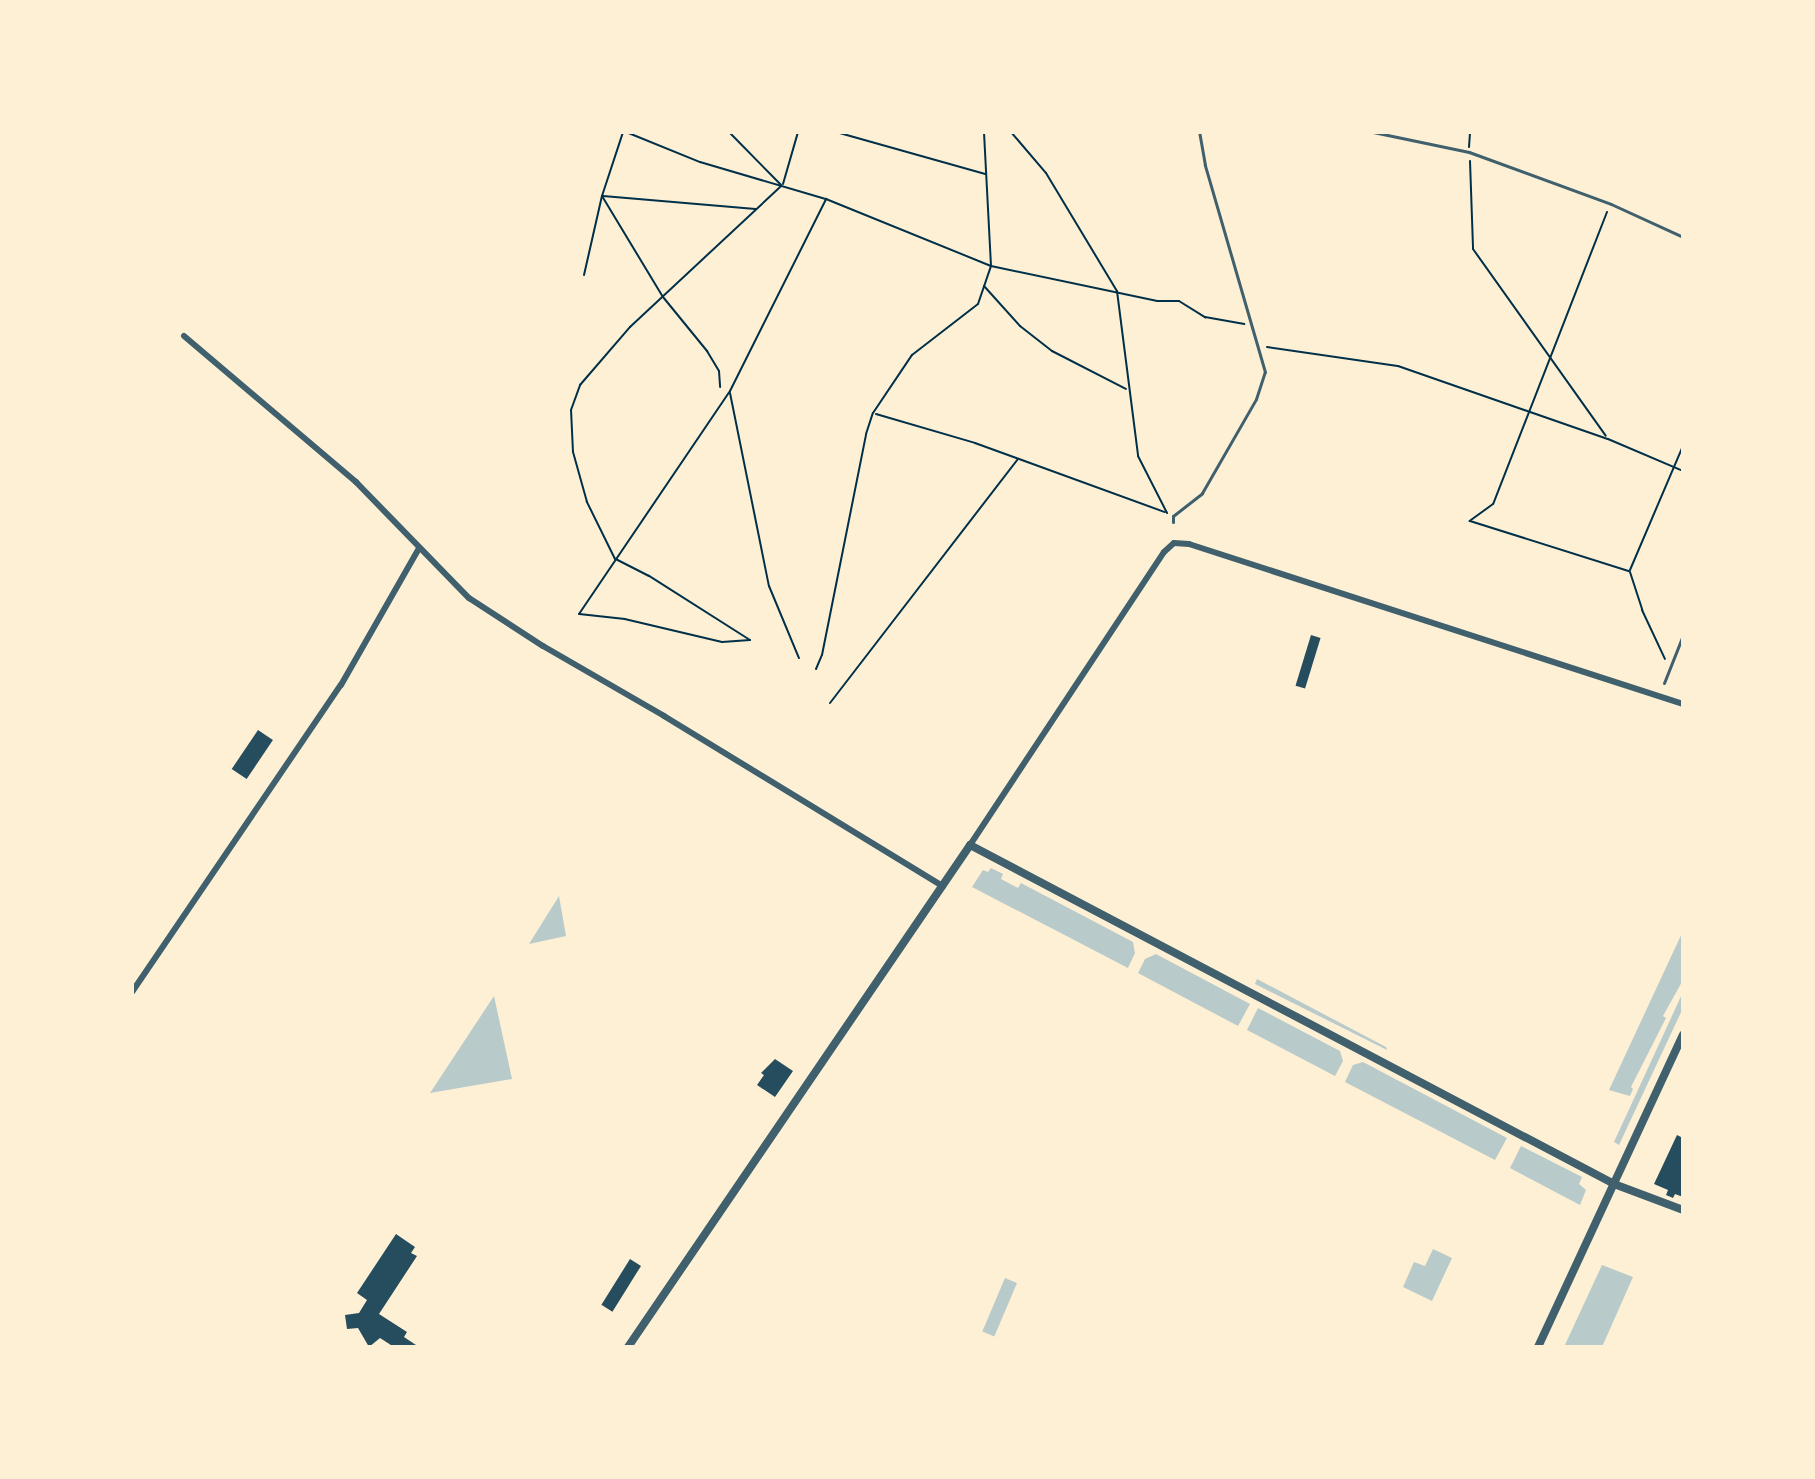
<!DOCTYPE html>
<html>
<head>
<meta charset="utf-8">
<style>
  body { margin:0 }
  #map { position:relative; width:1815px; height:1479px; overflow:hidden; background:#fdf0d5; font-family:"Source Serif 4",serif }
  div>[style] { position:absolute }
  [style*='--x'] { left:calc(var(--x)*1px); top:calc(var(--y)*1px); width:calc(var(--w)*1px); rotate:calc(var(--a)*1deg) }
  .green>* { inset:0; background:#b9caca; transform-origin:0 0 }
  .building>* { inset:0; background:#264d5e; transform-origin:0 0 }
  .path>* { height:2px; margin:-1px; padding:0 1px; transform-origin:1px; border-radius:1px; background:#003049 }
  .service>* { height:3px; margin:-1.5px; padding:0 1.5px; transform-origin:1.5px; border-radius:1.5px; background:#3f606c }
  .minor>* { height:6px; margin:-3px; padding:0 3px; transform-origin:3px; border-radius:3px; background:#3f606c }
  .tertiary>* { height:8px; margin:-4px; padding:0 4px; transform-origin:4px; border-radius:4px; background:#3f606c }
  span { translate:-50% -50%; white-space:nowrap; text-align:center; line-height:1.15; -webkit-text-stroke:8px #fdf0d5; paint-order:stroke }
  .frame { position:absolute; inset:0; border:134px solid #fdf0d5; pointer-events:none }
</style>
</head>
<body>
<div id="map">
  <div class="green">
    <i style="clip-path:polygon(991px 868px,1003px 874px,1001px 879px,1018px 888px,1021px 883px,1133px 942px,1135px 953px,1128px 968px,972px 887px,983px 870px,988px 872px)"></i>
    <i style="clip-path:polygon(559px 896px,566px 936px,529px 944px)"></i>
    <i style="clip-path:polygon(1683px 931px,1683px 980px,1663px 1016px,1666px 1018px,1631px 1087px,1633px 1089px,1630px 1096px,1609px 1090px)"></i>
    <i style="clip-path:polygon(1156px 954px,1250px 1004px,1238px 1026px,1138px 973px,1145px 959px)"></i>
    <i style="clip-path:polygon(1257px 979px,1386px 1047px,1387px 1050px,1255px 984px)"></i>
    <i style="clip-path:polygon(1683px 992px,1683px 1008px,1619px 1145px,1614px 1142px)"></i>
    <i style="clip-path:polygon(494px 996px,512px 1079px,430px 1093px)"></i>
    <i style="clip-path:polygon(1258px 1008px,1340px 1051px,1343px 1061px,1335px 1076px,1247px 1030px)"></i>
    <i style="clip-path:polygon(1363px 1062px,1507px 1138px,1495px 1160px,1345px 1082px,1353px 1065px)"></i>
    <i style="clip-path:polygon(1521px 1146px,1582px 1177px,1579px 1184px,1586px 1190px,1580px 1205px,1510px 1168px)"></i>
    <i style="clip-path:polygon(1433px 1249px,1452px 1258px,1432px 1301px,1403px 1287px,1414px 1262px,1425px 1266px)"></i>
    <i style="clip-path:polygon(1602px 1265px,1633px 1277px,1602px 1347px,1564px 1347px)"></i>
    <i style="left:1005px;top:1278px;width:13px;height:58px;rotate:23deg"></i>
  </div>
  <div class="building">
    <i style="left:1311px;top:635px;width:10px;height:53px;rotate:17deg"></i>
    <i style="left:258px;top:730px;width:18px;height:47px;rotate:34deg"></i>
    <i style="clip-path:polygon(775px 1059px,793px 1071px,775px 1097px,757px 1085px,764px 1075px,761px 1073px)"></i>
    <i style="clip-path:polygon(1677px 1135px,1683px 1138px,1683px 1197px,1675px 1194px,1673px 1198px,1666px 1195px,1668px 1190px,1654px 1184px)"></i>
    <i style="clip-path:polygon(396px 1234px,415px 1247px,411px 1253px,417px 1256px,379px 1314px,407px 1332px,404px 1337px,419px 1347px,394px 1347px,380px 1338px,369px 1347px,358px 1328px,347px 1329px,345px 1315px,359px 1313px,367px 1300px,357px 1293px)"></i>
    <i style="left:630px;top:1259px;width:13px;height:54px;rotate:32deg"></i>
  </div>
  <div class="path">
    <i style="--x:626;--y:132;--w:80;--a:22.1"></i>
    <i style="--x:700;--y:162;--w:131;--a:16.4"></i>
    <i style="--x:826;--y:199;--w:178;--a:22.1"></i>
    <i style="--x:991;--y:266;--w:170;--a:11.9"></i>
    <i style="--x:1157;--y:301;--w:22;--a:0"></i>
    <i style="--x:1179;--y:301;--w:31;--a:32"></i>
    <i style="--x:1205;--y:317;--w:40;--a:10"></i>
    <i style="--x:729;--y:132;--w:74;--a:45.5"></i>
    <i style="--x:836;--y:132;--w:155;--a:15.7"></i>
    <i style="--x:1011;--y:132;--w:54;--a:49.5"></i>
    <i style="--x:1046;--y:173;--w:138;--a:59"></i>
    <i style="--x:1117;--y:291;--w:166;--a:82.7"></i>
    <i style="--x:1138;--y:456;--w:64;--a:63"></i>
    <i style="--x:1469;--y:147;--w:15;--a:-86"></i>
    <i style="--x:1470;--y:161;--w:88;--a:88"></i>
    <i style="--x:1473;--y:249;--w:229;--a:54.6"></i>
    <i style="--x:783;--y:184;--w:54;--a:-73.9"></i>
    <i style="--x:602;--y:196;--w:118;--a:58.9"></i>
    <i style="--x:663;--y:297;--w:70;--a:50.8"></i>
    <i style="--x:707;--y:351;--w:23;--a:59"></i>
    <i style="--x:719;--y:371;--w:16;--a:86"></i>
    <i style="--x:603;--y:196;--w:153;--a:4.9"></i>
    <i style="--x:1607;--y:212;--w:313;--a:111.3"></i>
    <i style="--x:1493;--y:504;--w:29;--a:144"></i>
    <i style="--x:1470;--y:521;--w:167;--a:17.5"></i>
    <i style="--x:584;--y:275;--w:81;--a:-77.2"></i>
    <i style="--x:602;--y:196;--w:67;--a:-71.8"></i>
    <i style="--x:984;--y:286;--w:54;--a:48"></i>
    <i style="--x:1020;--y:326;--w:41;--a:38"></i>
    <i style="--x:1052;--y:351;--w:83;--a:27.2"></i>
    <i style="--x:1267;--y:347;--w:132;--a:8.3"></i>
    <i style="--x:1398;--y:366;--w:222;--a:19.2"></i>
    <i style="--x:1608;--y:439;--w:82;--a:23.1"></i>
    <i style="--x:730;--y:393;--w:197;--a:78.6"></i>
    <i style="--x:769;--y:586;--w:78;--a:67.4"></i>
    <i style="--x:876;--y:414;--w:103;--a:16.3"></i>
    <i style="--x:975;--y:443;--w:202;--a:20"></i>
    <i style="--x:1630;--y:570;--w:135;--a:-66.9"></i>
    <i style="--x:1630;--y:572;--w:40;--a:72"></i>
    <i style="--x:1642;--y:610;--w:54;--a:64.9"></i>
    <i style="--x:750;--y:640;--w:28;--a:176"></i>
    <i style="--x:722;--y:642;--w:100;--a:-166.7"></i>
    <i style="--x:625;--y:619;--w:46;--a:-173.8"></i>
    <i style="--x:579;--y:614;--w:269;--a:-55.9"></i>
    <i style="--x:730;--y:391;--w:215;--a:-63.4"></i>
    <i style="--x:750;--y:640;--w:120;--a:-147.6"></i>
    <i style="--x:649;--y:576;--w:38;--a:-153"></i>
    <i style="--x:615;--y:559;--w:64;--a:-116.2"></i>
    <i style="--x:587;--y:502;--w:52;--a:-105.6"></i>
    <i style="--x:573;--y:452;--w:42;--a:-92.7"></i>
    <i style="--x:571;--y:410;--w:27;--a:-70"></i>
    <i style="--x:580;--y:385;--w:77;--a:-49.2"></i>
    <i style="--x:630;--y:327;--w:207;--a:-43"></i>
    <i style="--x:816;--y:669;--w:15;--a:-67"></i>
    <i style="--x:822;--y:655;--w:225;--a:-78.7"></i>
    <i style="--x:866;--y:434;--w:22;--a:-72"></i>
    <i style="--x:873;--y:413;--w:70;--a:-56.1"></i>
    <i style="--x:912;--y:355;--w:83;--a:-37.7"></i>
    <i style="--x:978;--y:304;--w:40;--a:-71.1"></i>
    <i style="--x:991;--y:266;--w:134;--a:-93"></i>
    <i style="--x:830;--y:703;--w:307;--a:-52.4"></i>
  </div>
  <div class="service">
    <i style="--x:1373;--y:132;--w:98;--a:11.8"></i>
    <i style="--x:1469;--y:152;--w:151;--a:20.1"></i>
    <i style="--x:1611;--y:204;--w:79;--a:24.6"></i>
    <i style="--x:1173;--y:522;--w:6;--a:-90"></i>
    <i style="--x:1173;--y:516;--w:37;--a:-38"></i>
    <i style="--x:1202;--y:493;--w:108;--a:-60.1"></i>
    <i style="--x:1256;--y:399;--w:28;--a:-72"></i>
    <i style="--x:1265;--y:372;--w:216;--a:-106.2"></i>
    <i style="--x:1205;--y:165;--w:34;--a:-100"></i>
    <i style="--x:1664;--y:683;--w:52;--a:-68.4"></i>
  </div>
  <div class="minor">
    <i style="--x:184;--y:336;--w:226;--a:40.3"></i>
    <i style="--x:356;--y:482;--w:162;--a:45.8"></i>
    <i style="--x:469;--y:598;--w:88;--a:33"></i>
    <i style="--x:543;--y:646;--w:140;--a:30"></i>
    <i style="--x:664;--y:716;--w:327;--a:31.4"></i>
    <i style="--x:970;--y:845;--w:351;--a:-56.5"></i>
    <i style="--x:1164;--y:552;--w:13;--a:-42"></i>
    <i style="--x:1174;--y:543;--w:15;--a:4"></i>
    <i style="--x:1189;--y:544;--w:519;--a:17.95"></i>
    <i style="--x:132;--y:992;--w:371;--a:-55.8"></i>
    <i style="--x:341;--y:685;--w:158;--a:-60.3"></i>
  </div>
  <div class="tertiary">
    <i style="--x:628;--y:1347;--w:607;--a:-55.73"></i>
    <i style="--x:970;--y:845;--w:728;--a:27.76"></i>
    <i style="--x:1614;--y:1184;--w:74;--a:20.6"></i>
    <i style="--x:1538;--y:1347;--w:344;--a:-65.1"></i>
  </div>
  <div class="frame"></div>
</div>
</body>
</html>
